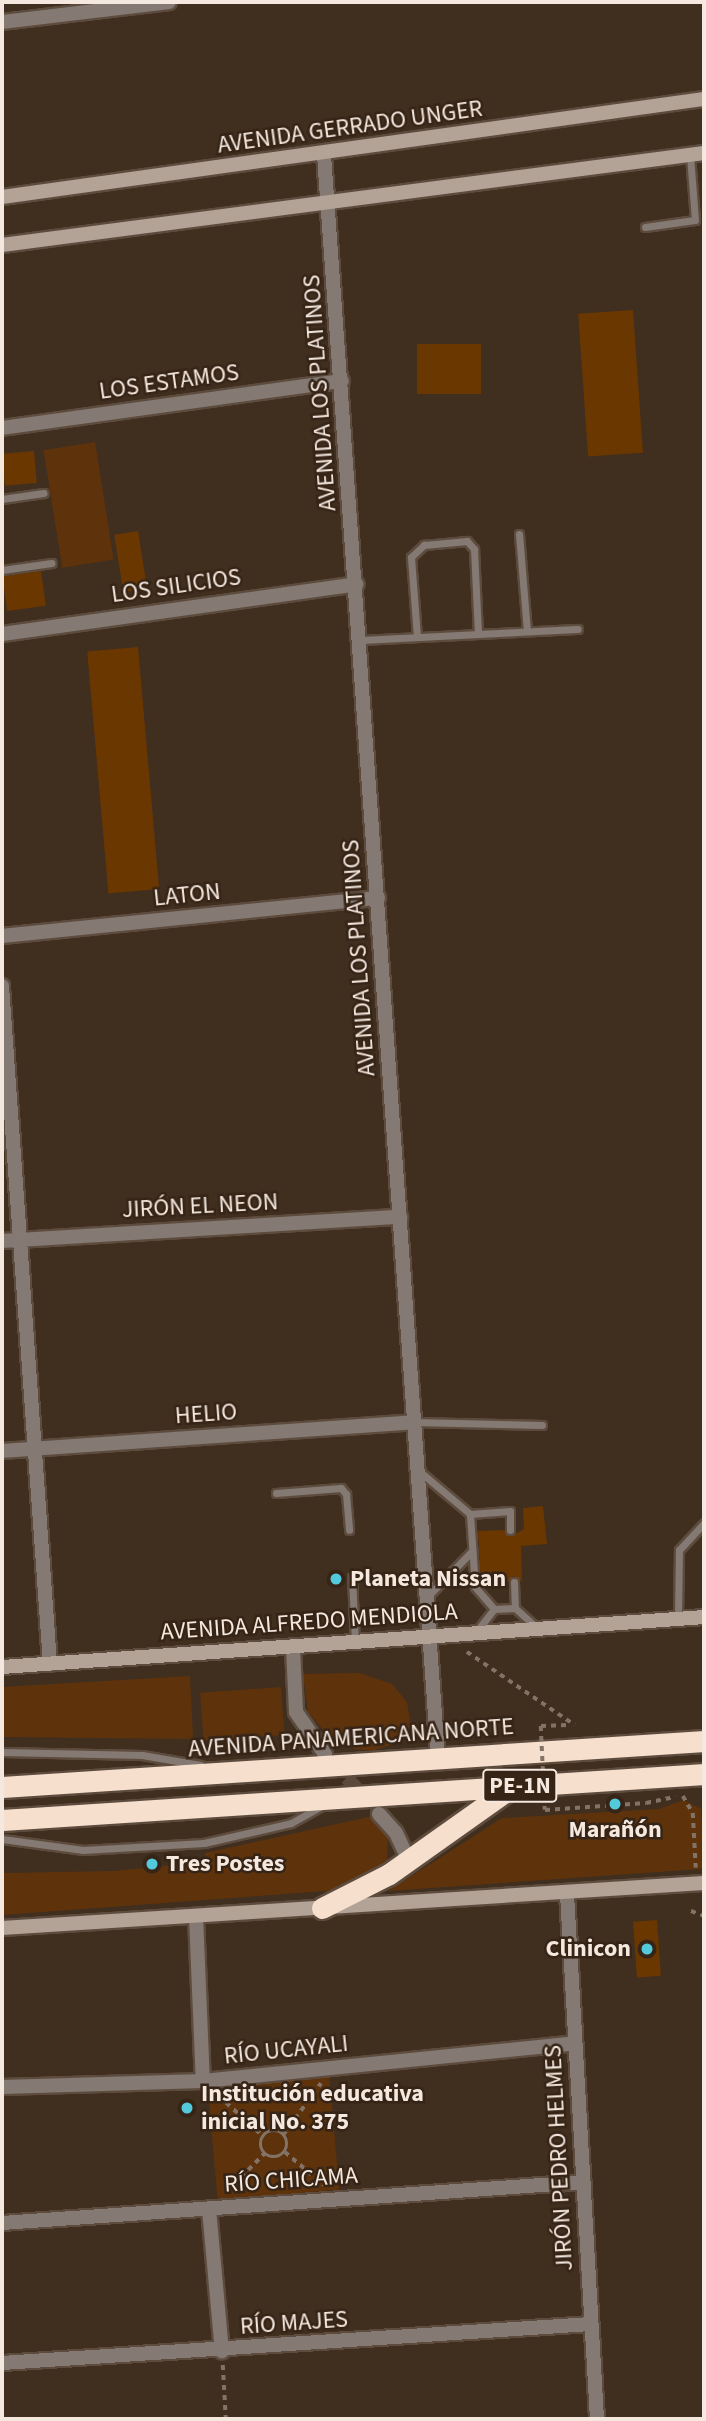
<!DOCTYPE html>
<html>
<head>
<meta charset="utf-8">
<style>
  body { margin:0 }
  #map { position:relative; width:706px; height:2421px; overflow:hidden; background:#402e1f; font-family:"Source Sans 3",sans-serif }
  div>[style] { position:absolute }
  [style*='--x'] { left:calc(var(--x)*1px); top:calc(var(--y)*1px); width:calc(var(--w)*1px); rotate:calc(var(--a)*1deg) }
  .green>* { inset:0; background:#5e330c; transform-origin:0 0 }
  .building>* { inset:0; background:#6a3700; transform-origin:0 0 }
  .minor-tunnel>* { height:14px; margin-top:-7px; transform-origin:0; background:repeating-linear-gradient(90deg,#5b4a3c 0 14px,transparent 0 21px) }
  .path>* { height:3.5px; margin-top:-1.75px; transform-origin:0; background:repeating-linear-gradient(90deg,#837367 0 5px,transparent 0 10px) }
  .path>.ring { margin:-1.75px; padding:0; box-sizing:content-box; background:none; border:3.5px solid #837367; border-radius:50% }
  .roads { filter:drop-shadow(2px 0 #5d4c3e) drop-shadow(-2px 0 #5d4c3e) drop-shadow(0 2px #5d4c3e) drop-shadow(0 -2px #5d4c3e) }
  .service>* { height:7px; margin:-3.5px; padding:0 3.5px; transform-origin:3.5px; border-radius:3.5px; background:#847a73 }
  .minor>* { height:14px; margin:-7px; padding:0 7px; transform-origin:7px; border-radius:7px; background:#847a73 }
  .tertiary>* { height:14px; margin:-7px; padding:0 7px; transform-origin:7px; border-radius:7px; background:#847a73 }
  .secondary>* { height:14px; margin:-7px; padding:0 7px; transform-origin:7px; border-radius:7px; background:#b3a397 }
  .motorway>* { height:21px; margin:-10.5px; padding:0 10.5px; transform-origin:10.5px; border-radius:10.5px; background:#f7dfcd }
  .path-bridge>* { height:3.5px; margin-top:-1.75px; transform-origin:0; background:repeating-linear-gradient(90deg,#837367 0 5px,transparent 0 10px) }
  .dots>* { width:19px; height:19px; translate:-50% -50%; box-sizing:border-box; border:4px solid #362416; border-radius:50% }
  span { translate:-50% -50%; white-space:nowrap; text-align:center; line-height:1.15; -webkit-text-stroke:5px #362416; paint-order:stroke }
  .shield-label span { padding:2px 5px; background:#362416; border:2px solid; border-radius:5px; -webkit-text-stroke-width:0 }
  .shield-label { font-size:23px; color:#f4e8df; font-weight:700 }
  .street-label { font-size:24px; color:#f4e8df }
  .poi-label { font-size:24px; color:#f4e8df; font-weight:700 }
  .left { translate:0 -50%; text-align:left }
  .right { translate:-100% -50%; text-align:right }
  .frame { position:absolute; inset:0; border:4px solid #f4e8df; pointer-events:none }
</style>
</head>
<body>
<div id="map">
  <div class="green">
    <i style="left:95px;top:442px;width:119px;height:52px;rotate:81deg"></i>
    <i style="clip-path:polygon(359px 1673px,392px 1684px,407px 1702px,411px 1727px,394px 1744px,371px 1751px,349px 1748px,331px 1739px,308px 1712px,303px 1674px)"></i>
    <i style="clip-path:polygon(190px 1676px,193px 1739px,2px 1737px,2px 1687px)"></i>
    <i style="left:281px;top:1687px;width:48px;height:81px;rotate:86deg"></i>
    <i style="clip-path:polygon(684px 1800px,701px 1809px,704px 1865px,701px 1869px,388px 1891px,502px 1818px,659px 1809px)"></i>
    <i style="clip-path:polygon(373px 1816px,388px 1833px,387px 1860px,339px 1890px,2px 1915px,2px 1873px,114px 1871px,205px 1862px,205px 1853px)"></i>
    <i style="left:329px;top:2073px;width:117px;height:122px;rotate:85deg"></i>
  </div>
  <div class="building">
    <i style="left:633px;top:310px;width:143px;height:55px;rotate:86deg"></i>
    <i style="left:481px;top:344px;width:50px;height:64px;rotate:90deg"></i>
    <i style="left:34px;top:451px;width:32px;height:32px;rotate:85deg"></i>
    <i style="left:138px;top:531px;width:58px;height:24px;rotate:81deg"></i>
    <i style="left:41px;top:571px;width:35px;height:39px;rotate:82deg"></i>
    <i style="left:138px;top:647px;width:243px;height:51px;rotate:85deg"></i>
    <i style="clip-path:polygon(543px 1506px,547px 1544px,521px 1546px,522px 1582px,513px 1576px,508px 1582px,481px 1583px,478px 1531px,504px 1530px,512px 1536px,524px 1529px,523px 1508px)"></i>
    <i style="left:657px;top:1920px;width:56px;height:24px;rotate:86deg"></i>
  </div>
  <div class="minor-tunnel">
    <i style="--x:333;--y:1762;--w:69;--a:48.5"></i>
  </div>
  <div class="path">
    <i style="--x:467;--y:1652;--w:130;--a:34.1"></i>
    <i style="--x:541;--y:1726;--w:26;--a:-2"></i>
    <i style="--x:683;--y:1796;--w:20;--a:60"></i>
    <i style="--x:693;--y:1813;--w:55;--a:86.9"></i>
    <i style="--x:545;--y:1810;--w:101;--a:-4"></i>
    <i style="--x:646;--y:1803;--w:30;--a:-12"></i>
    <i style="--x:691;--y:1911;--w:14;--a:21"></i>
    <i style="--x:219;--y:2096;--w:61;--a:42.3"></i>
    <i class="ring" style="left:261px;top:2131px;width:22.5px;height:22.5px"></i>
    <i style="--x:283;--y:2135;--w:64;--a:-53.8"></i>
    <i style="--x:285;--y:2152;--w:51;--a:40.2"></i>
    <i style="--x:227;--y:2191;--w:54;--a:-45"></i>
    <i style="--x:223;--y:2365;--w:54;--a:86.8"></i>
  </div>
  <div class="roads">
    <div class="service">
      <i style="--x:645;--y:227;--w:50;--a:-8"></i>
      <i style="--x:695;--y:220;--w:65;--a:-94.4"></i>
      <i style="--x:2;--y:499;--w:42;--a:-8.1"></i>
      <i style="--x:519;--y:534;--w:97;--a:85.3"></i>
      <i style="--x:2;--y:570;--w:50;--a:-8"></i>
      <i style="--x:417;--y:637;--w:80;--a:-94.3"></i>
      <i style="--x:411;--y:557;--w:18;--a:-43"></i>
      <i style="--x:424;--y:545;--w:43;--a:-5.3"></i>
      <i style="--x:467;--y:541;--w:11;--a:49"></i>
      <i style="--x:474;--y:549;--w:85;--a:87.3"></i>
      <i style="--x:360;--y:640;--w:218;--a:-2.9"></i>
      <i style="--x:414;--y:1422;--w:128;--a:1.3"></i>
      <i style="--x:419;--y:1471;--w:67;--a:40.1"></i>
      <i style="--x:470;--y:1514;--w:40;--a:-4.3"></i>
      <i style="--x:510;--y:1511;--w:19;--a:90"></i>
      <i style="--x:276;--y:1493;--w:65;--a:-4.4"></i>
      <i style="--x:341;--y:1488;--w:8;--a:50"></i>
      <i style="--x:346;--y:1494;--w:36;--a:85"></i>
      <i style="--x:470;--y:1514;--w:73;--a:86.1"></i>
      <i style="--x:475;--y:1587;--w:29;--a:49"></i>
      <i style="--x:352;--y:1577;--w:65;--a:87.4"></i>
      <i style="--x:514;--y:1582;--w:26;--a:88"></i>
      <i style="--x:428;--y:1596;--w:63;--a:-45.6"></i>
      <i style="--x:678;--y:1619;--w:69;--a:-89.2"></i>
      <i style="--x:679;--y:1550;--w:37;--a:-47"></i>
      <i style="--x:476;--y:1632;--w:29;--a:-52"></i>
      <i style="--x:494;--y:1609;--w:21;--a:-3"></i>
      <i style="--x:515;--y:1608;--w:30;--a:42"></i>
      <i style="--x:2;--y:1752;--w:140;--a:1.2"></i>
      <i style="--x:142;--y:1755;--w:59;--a:9.8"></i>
      <i style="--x:2;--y:1839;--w:82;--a:7.7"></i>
      <i style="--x:83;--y:1850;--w:121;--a:-3.3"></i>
      <i style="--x:204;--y:1843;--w:89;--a:-12.9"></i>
      <i style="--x:291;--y:1823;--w:35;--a:-29"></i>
    </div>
    <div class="minor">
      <i style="--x:2;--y:428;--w:343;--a:-7.9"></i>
      <i style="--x:2;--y:634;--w:358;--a:-8"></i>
      <i style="--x:2;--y:936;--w:378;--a:-5.8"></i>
      <i style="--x:2;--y:986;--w:680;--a:85.95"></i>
      <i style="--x:2;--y:1241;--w:399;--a:-3.5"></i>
      <i style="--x:2;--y:1451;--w:413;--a:-4"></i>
      <i style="--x:293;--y:1648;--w:64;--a:87.3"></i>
      <i style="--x:296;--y:1712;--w:51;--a:55.4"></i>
      <i style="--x:379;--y:1814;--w:25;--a:48"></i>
      <i style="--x:396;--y:1833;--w:29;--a:65"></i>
      <i style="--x:567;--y:1894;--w:526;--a:86.73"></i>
      <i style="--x:196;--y:1917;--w:164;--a:87.6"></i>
      <i style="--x:2;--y:2087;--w:201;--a:-1.7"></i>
      <i style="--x:203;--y:2081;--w:374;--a:-5.8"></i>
      <i style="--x:209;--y:2209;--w:143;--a:84.8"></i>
      <i style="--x:2;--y:2223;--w:583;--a:-4.03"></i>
      <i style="--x:2;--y:2363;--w:589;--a:-3.79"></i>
    </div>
    <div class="tertiary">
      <i style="--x:2;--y:22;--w:168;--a:-6.8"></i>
      <i style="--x:324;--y:155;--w:1608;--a:85.93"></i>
    </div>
    <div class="secondary">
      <i style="--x:2;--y:197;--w:709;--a:-7.95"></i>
      <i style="--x:2;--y:245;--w:708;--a:-7.47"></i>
      <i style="--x:2;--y:1667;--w:704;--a:-4.07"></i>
      <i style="--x:2;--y:1928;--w:703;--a:-3.67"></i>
    </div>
    <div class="motorway">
      <i style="--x:2;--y:1787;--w:704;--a:-3.75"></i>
      <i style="--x:2;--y:1820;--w:704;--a:-3.75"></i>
      <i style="--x:322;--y:1908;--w:75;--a:-26.9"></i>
      <i style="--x:389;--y:1874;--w:151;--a:-35.3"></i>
    </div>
  </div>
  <div class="path-bridge">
    <i style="--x:541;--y:1726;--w:84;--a:87.3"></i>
  </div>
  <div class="dots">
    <i style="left:336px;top:1579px;background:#53cadc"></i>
    <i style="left:615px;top:1804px;background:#53cadc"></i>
    <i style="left:152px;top:1864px;background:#53cadc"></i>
    <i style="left:647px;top:1949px;background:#53cadc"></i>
    <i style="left:187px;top:2108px;background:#53cadc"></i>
  </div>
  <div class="shield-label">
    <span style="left:520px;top:1786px">PE-1N</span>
  </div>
  <div class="street-label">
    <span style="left:350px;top:127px;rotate:-8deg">AVENIDA GERRADO UNGER</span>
    <span style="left:169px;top:382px;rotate:-8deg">LOS ESTAMOS</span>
    <span style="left:320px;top:393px;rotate:-94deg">AVENIDA LOS PLATINOS</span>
    <span style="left:176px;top:586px;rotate:-8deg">LOS SILICIOS</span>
    <span style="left:187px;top:895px;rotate:-6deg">LATON</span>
    <span style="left:359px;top:958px;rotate:-94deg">AVENIDA LOS PLATINOS</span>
    <span style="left:200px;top:1206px;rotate:-3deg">JIRÓN EL NEON</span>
    <span style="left:206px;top:1414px;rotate:-4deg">HELIO</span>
    <span style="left:309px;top:1622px;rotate:-4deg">AVENIDA ALFREDO MENDIOLA</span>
    <span style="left:351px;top:1738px;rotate:-4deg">AVENIDA PANAMERICANA NORTE</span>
    <span style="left:286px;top:2050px;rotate:-6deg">RÍO UCAYALI</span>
    <span style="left:559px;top:2158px;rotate:-93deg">JIRÓN PEDRO HELMES</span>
    <span style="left:291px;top:2180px;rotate:-4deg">RÍO CHICAMA</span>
    <span style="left:294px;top:2323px;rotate:-4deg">RÍO MAJES</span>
  </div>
  <div class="poi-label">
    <span class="left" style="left:350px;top:1579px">Planeta Nissan</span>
    <span style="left:615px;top:1830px">Marañón</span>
    <span class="left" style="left:166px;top:1864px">Tres Postes</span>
    <span class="right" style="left:631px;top:1949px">Clinicon</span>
    <span class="left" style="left:201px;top:2108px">Institución educativa<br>inicial No. 375</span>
  </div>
  <div class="frame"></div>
</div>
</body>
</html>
